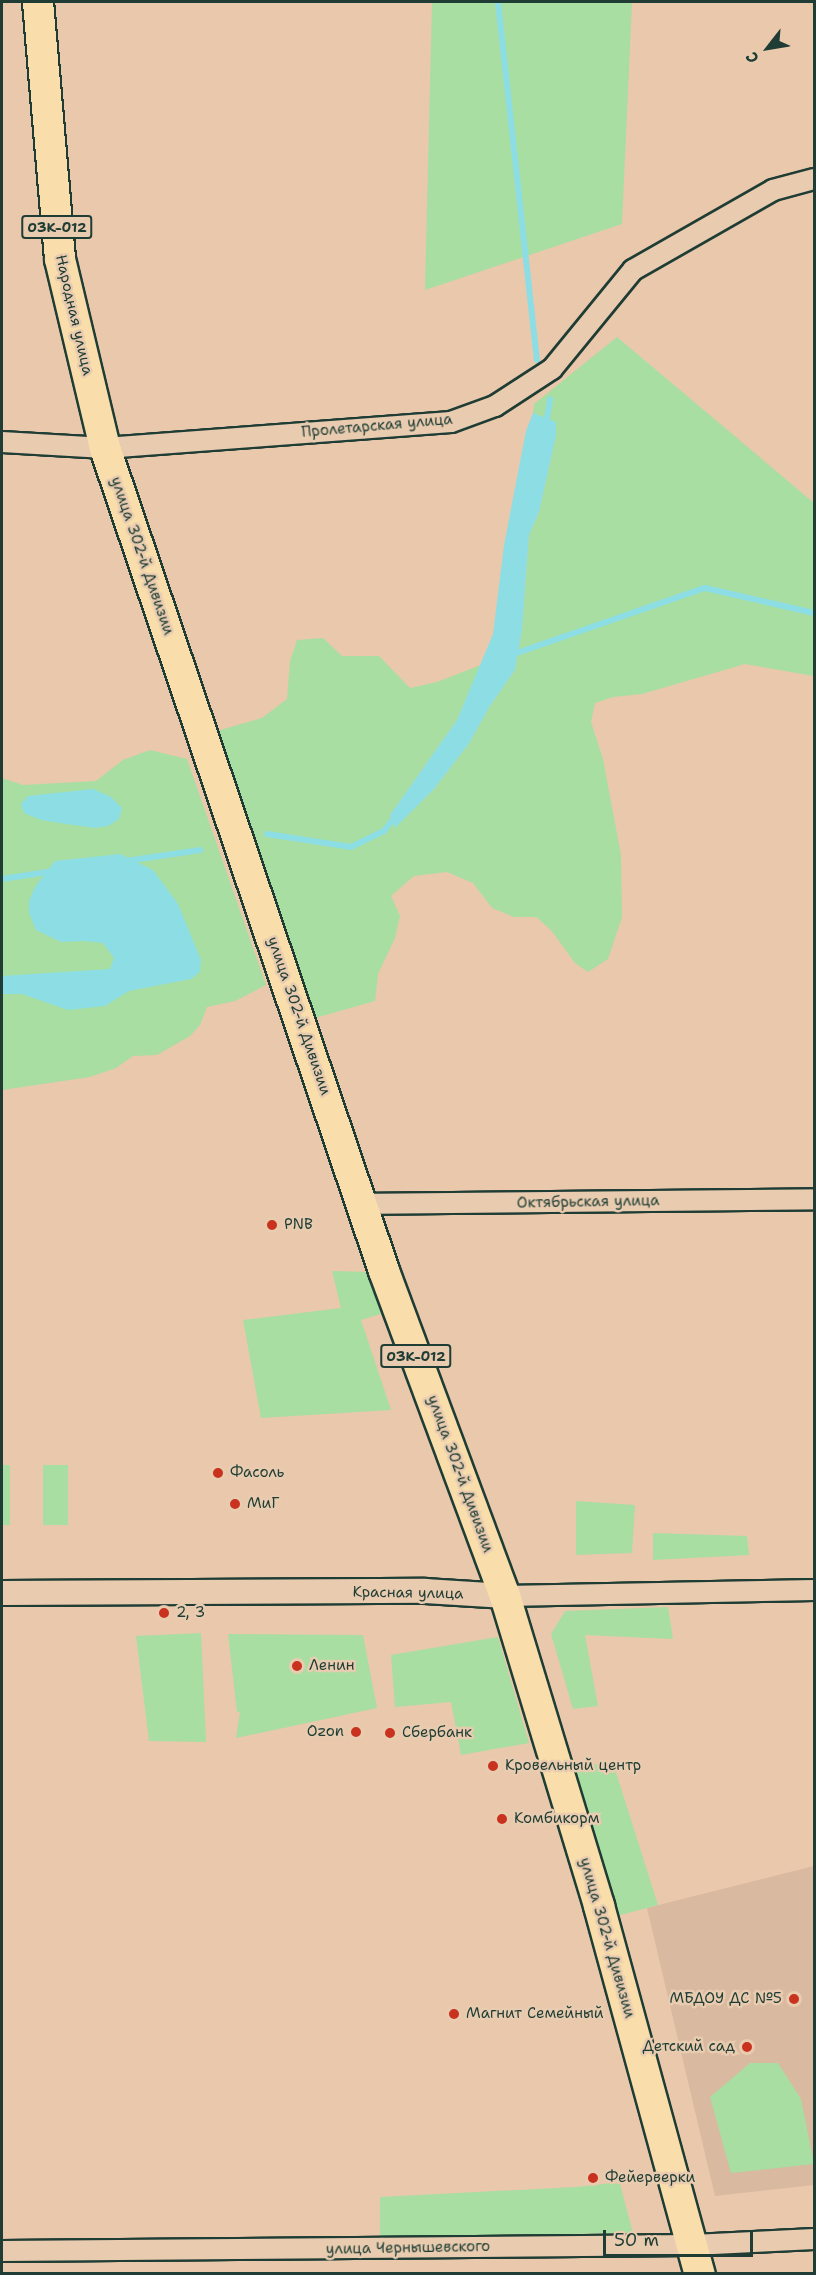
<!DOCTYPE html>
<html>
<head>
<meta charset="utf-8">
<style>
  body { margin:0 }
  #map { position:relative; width:816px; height:2275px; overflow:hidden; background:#e9c8ac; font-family:"Shantell Sans",sans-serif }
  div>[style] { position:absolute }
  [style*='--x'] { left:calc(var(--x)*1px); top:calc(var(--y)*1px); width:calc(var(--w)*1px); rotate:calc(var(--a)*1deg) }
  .built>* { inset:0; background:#d9b9a0 }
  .green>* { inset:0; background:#a8dea1; transform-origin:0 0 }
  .water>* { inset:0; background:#8cdee4 }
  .stream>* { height:6px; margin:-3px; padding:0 3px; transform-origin:3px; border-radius:3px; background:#8cdee4 }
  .roads { filter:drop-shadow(2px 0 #1f3d34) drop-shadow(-2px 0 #1f3d34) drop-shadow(0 2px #1f3d34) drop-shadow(0 -2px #1f3d34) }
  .minor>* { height:20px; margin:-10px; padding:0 10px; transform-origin:10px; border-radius:10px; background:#e9ccb0 }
  .tertiary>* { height:24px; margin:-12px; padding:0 12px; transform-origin:12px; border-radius:12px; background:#e9ccb0 }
  .primary>* { height:30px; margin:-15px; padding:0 15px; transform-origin:15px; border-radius:15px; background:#f9deab }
  .dots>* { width:16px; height:16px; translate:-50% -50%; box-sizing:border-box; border:3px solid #e9ccb0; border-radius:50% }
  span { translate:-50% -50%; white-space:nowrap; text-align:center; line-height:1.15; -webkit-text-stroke:5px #e9ccb0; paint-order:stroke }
  .shield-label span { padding:2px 4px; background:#e9ccb0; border:2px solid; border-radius:4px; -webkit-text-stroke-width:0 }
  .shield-label { font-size:14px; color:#1f3d34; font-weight:700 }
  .street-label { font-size:15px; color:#1f3d34 }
  .poi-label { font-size:15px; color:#1f3d34 }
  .left { translate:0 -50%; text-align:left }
  .right { translate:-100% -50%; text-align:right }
  .frame { position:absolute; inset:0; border:3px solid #1f3d34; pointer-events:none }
  .north { position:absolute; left:738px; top:18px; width:60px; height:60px; -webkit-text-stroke:4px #e9ccb0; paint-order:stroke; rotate:239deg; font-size:16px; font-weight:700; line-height:24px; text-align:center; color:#1f3d34 }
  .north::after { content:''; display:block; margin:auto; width:21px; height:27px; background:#1f3d34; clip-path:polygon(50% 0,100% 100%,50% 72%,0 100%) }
  .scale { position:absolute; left:603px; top:2230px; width:150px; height:27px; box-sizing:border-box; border:3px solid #1f3d34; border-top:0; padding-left:8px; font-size:18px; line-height:21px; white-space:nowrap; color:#1f3d34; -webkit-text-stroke:4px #e9ccb0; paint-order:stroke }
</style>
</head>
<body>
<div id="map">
  <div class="built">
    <i style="clip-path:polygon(814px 1866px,814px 2185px,715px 2196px,647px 1908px)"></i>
  </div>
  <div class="green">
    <i style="clip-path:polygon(432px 2px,632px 2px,622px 224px,425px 290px)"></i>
    <i style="clip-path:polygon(617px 337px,814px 503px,814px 676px,745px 664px,642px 694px,613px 697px,595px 703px,591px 722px,603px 759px,621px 855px,622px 917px,608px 959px,588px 972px,575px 963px,551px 930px,536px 917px,514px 917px,492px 908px,473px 883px,447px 872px,414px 876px,391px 896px,400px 916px,395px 938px,378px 974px,375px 1001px,315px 1018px,217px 731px,262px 718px,287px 699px,290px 661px,297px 640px,323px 638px,342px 656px,379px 656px,410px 688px,437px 682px,481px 665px,457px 720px,390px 815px,395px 827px,434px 789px,468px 745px,490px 706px,515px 670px,522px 630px,529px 535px,539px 512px,556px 436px,556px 423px,533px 413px,534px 404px)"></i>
    <i style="clip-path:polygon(150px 750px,187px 759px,266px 985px,235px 1001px,207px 1007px,200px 1025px,190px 1036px,157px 1055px,133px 1056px,116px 1068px,90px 1077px,2px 1090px,2px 778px,23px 785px,96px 781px,123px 760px)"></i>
    <i style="clip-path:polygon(332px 1271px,370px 1272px,387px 1312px,361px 1320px,391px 1410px,261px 1418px,243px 1320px,341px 1308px)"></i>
    <i style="left:10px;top:1465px;width:60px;height:8px;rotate:90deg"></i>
    <i style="left:68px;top:1465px;width:60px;height:25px;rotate:90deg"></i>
    <i style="clip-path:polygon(576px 1501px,635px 1505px,632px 1553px,576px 1555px)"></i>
    <i style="clip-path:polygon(653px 1533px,747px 1536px,749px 1555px,653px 1560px)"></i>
    <i style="clip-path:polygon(668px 1607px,673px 1639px,585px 1635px,598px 1706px,573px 1709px,551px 1634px,565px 1611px)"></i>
    <i style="clip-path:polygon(201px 1633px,206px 1742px,149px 1741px,136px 1636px)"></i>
    <i style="clip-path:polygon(228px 1634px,363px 1635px,377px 1708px,236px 1738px,240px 1712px,237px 1712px)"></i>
    <i style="clip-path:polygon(498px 1637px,529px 1743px,461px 1755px,451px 1702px,395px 1707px,391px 1655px)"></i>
    <i style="clip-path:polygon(613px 1763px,658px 1905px,613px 1917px,574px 1766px)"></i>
    <i style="clip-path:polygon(750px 2063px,778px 2063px,801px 2099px,814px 2164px,731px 2173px,710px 2097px)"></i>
    <i style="clip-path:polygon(612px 2183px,620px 2184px,633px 2233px,380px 2237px,380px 2197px,576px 2187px)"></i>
  </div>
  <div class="water">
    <i style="clip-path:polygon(533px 413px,556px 422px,556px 436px,539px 512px,529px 535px,522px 630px,515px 670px,490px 706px,468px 745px,434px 789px,395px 828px,390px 815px,457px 720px,493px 634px,504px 545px,526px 431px)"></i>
    <i style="clip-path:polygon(93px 789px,111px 797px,122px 808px,119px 819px,108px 826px,95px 828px,66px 824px,41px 820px,24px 813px,21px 804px,28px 796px)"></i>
    <i style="clip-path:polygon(120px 854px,153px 870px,178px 904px,201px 960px,200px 972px,191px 979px,129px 991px,105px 1006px,68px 1010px,22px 994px,2px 994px,2px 976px,110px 969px,114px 958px,103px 943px,84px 941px,61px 942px,36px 930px,29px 913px,29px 901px,35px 887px,55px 861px)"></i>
  </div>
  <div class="stream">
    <i style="--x:498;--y:2;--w:360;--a:83.8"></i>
    <i style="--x:546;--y:425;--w:26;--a:-81"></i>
    <i style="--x:511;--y:655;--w:205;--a:-19.1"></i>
    <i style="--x:705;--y:588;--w:112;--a:12.9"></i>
    <i style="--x:267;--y:834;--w:85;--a:8.8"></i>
    <i style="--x:351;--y:847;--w:37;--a:-26"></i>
    <i style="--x:384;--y:831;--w:21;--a:-53"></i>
    <i style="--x:126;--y:861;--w:75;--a:-8.5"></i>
    <i style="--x:2;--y:879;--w:53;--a:-8.7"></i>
  </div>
  <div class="roads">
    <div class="minor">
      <i style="--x:2;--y:442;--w:103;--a:3.3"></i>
      <i style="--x:105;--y:448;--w:347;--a:-4.3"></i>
      <i style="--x:451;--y:422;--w:47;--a:-20"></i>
      <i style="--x:495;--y:406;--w:68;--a:-33"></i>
      <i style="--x:552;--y:369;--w:128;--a:-50.7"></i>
      <i style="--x:633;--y:270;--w:161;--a:-29.7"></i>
      <i style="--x:773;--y:190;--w:42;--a:-15"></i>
      <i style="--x:362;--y:1204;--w:452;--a:-0.6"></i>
      <i style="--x:505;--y:1596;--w:309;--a:-1.1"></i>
      <i style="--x:2;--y:2251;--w:691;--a:-0.5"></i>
      <i style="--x:693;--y:2245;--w:121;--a:-2.8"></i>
    </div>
    <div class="tertiary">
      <i style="--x:2;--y:1593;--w:423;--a:-0.3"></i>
      <i style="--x:425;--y:1591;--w:80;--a:3.6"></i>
    </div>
    <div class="primary">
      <i style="--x:38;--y:2;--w:258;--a:85.1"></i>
      <i style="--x:60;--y:259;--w:194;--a:76.6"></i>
      <i style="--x:105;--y:448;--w:869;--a:71.27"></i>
      <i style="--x:384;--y:1271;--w:347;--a:69.6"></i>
      <i style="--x:505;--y:1596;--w:324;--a:73.1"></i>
      <i style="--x:599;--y:1906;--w:382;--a:74.7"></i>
    </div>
  </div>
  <div class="dots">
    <i style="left:272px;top:1225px;background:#c8321e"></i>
    <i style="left:218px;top:1473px;background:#c8321e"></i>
    <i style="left:235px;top:1504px;background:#c8321e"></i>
    <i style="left:164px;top:1613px;background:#c8321e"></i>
    <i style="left:297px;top:1666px;background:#c8321e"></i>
    <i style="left:356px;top:1732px;background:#c8321e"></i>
    <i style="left:390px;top:1733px;background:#c8321e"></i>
    <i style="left:493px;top:1766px;background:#c8321e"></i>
    <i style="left:502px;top:1819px;background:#c8321e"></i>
    <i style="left:794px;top:1999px;background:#c8321e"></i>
    <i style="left:454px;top:2014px;background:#c8321e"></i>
    <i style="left:747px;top:2047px;background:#c8321e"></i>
    <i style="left:593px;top:2178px;background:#c8321e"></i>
  </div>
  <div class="shield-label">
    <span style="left:57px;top:227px">03К-012</span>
    <span style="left:416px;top:1356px">03К-012</span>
  </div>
  <div class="street-label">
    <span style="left:74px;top:315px;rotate:77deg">Народная улица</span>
    <span style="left:377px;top:426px;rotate:-5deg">Пролетарская улица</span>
    <span style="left:142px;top:556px;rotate:71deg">улица 302-й Дивизии</span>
    <span style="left:299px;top:1016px;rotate:71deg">улица 302-й Дивизии</span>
    <span style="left:588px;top:1202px;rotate:-1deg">Октябрьская улица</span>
    <span style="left:460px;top:1474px;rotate:70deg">улица 302-й Дивизии</span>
    <span style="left:408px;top:1593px;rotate:1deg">Красная улица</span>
    <span style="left:607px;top:1938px;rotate:74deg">улица 302-й Дивизии</span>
    <span style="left:408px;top:2248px;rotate:-1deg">улица Чернышевского</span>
  </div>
  <div class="poi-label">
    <span class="left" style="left:284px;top:1225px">PNB</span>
    <span class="left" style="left:230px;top:1473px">Фасоль</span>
    <span class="left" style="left:247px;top:1504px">МиГ</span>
    <span class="left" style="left:176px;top:1613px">2, 3</span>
    <span class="left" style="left:309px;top:1666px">Ленин</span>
    <span class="right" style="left:344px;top:1732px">Ozon</span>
    <span class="left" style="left:402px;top:1733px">Сбербанк</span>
    <span class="left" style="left:505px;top:1766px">Кровельный центр</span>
    <span class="left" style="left:514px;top:1819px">Комбикорм</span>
    <span class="right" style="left:782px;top:1999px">МБДОУ ДС №5</span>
    <span class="left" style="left:466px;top:2014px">Магнит Семейный</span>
    <span class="right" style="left:735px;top:2047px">Детский сад</span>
    <span class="left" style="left:605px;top:2178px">Фейерверки</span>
  </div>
  <div class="frame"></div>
  <div class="north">С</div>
  <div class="scale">50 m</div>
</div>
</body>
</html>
